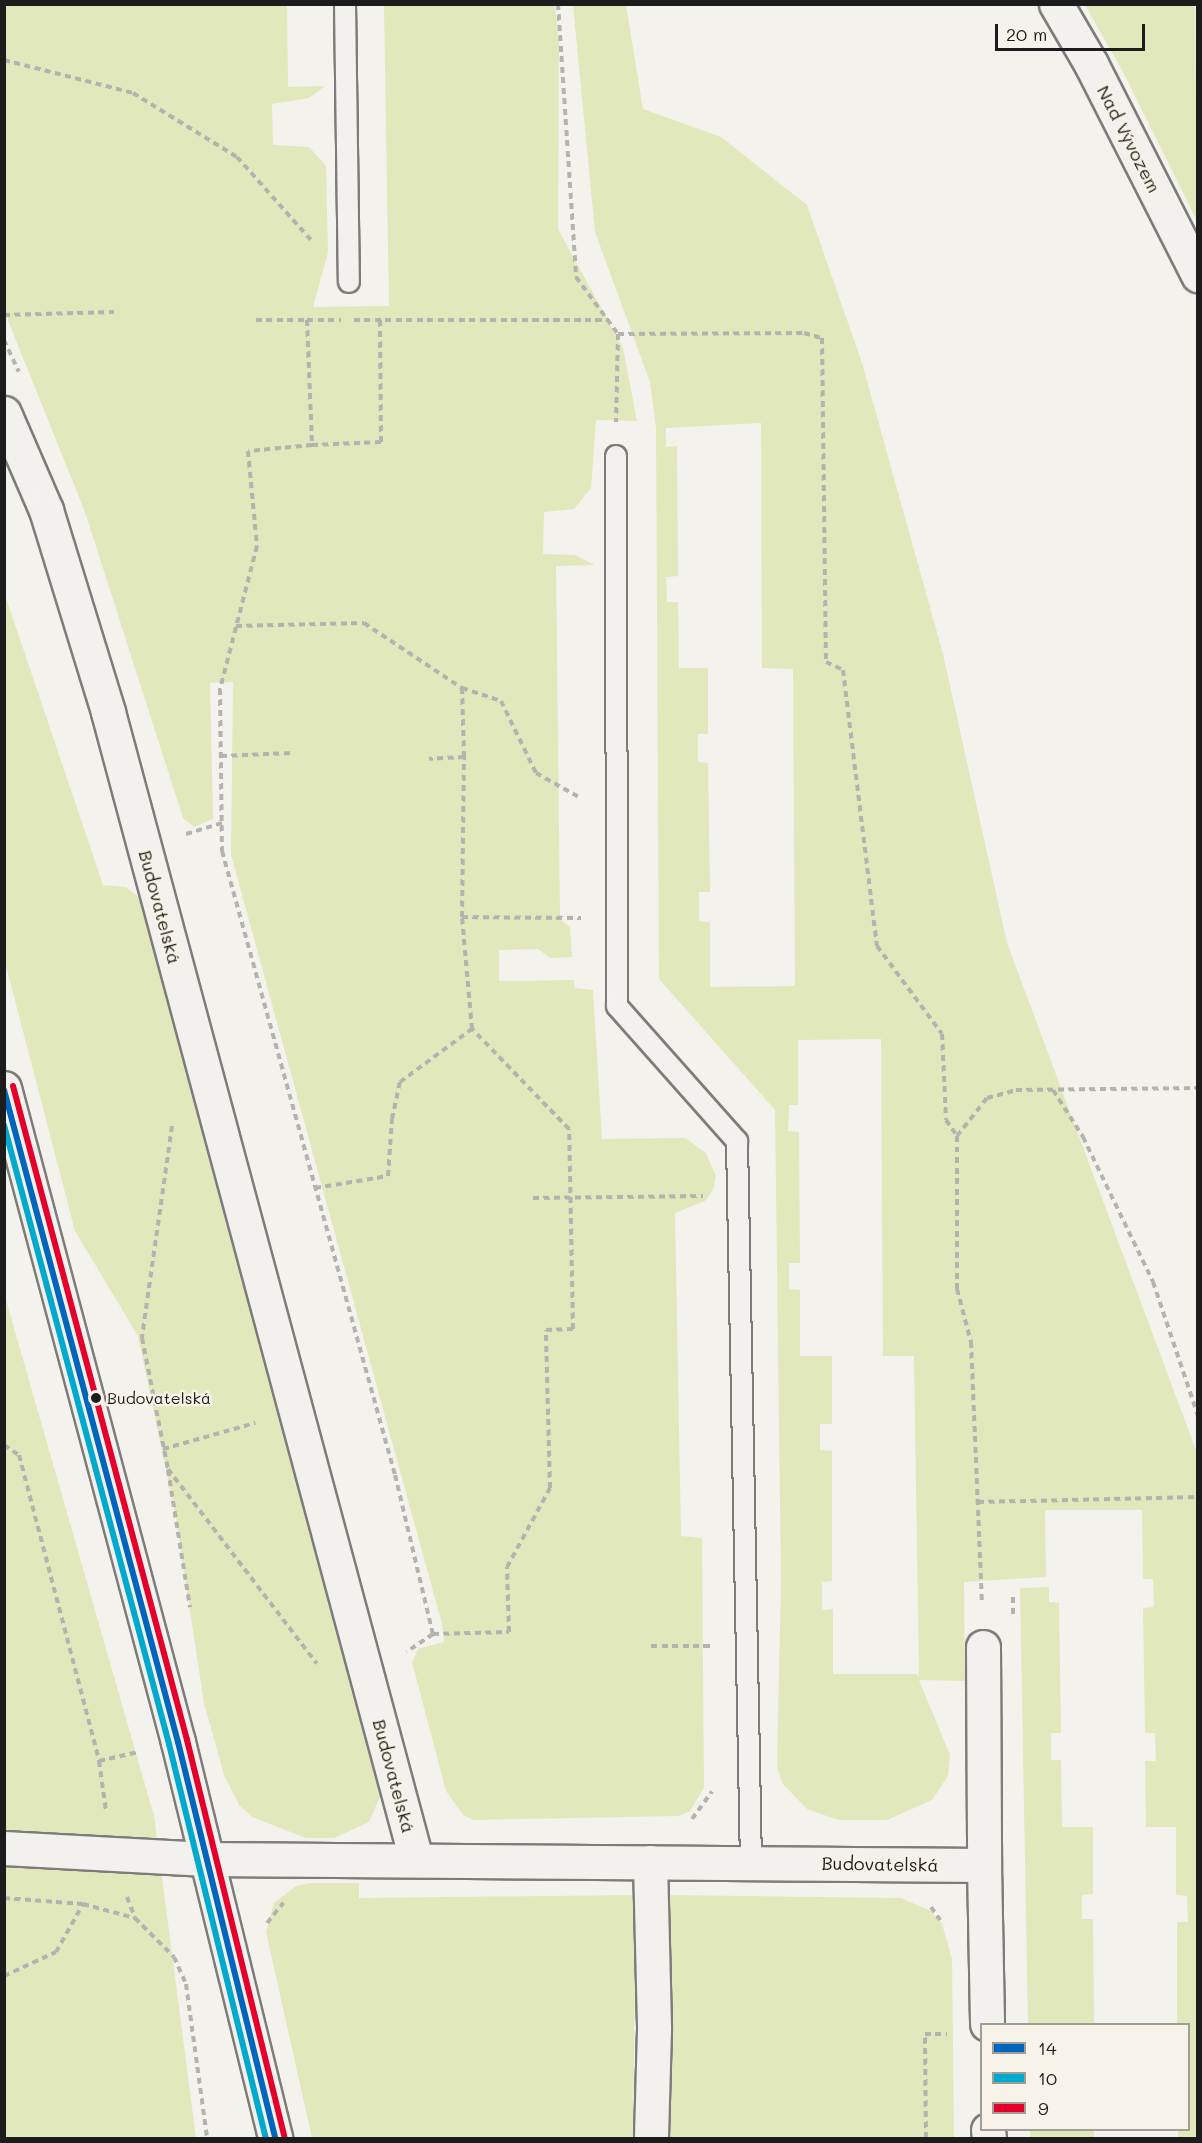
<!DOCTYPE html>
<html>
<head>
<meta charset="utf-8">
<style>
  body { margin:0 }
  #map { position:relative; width:1202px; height:2143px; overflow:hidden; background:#f4f2ec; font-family:Mali,sans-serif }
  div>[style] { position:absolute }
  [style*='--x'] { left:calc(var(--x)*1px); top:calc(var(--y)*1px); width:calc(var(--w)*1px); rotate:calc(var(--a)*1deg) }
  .green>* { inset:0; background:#e1e8bc; transform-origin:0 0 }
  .path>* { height:4px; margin-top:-2px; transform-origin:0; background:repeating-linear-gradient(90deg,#b4b3b0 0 6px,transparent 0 10.5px) }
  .roads { filter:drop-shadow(2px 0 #7d7c7a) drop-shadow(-2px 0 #7d7c7a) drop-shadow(0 2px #7d7c7a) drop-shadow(0 -2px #7d7c7a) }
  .lane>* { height:20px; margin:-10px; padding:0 10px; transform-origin:10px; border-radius:10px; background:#f2f1ed }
  .street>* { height:33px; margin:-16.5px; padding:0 16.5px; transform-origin:16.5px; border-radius:16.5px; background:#f2f1ed }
  .bus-1>* { height:6px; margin:-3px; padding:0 3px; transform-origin:3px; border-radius:3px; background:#0065bd }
  .bus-2>* { height:6px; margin:-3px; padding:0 3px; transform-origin:3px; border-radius:3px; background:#00a9ce }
  .bus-3>* { height:6px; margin:-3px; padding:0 3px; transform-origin:3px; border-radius:3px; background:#e4002b }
  .dots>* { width:16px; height:16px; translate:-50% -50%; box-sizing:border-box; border:3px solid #f7f3e8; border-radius:50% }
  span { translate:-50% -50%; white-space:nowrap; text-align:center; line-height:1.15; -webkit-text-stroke:5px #f7f3e8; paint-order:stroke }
  .bus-label { font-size:16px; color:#1c1c1c }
  .left { translate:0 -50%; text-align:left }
  .street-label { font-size:18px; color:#1c1c1c }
  .frame { position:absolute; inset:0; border:6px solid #1c1c1c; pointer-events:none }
  .legend { position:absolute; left:980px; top:2023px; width:210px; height:108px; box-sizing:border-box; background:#f7f3e8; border:2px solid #9f9d96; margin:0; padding:8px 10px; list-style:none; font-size:18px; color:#1c1c1c }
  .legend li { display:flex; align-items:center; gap:12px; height:30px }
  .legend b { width:30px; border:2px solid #9f9d96 }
  .scale { position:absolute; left:995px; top:24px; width:150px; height:27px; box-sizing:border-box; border:3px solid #1c1c1c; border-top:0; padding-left:8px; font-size:18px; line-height:21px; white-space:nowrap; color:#1c1c1c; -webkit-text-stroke:4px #f7f3e8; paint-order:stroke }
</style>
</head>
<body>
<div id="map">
  <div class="green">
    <i style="clip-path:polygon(5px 4px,287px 5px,288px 87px,325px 86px,309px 98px,272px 104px,273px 145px,309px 147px,326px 166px,328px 252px,313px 307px,389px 306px,384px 5px,555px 5px,559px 45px,558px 229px,623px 348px,637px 421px,596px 420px,591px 488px,574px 509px,544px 512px,543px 554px,575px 555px,595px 565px,556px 566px,560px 919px,570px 927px,572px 957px,550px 958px,538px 949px,499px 950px,499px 981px,574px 980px,575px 988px,593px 990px,602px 1139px,685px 1138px,706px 1153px,716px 1176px,713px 1190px,705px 1201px,675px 1213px,681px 1536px,702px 1538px,704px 1788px,690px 1811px,678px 1816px,474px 1820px,463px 1815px,446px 1791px,412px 1662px,418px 1649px,444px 1642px,442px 1624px,231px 855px,233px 682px,210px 683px,213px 819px,194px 827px,183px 818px,85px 512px,5px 313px)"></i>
    <i style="clip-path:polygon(evenodd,573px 5px,626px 5px,643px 109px,721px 137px,807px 205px,862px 363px,943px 654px,1007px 943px,1197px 1453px,1197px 2138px,1178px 2138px,1178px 2130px,1188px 2130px,1189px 2083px,1188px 2024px,1177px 2024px,1177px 1922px,1188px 1922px,1187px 1896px,1176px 1895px,1176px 1827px,1146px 1827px,1145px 1761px,1156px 1761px,1155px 1733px,1145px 1733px,1143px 1608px,1154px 1607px,1153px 1579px,1143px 1579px,1142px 1510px,1045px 1510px,1046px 1577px,964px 1582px,965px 1681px,919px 1680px,950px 1755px,948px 1776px,932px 1800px,887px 1820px,838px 1820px,807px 1809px,782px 1783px,777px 1766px,781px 1582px,775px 1110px,659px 979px,656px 428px,650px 382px,595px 232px,573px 5px,761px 423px,762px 668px,793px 669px,795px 986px,710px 987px,710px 922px,699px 921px,699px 892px,710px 892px,708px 763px,698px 762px,698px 734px,708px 734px,708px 668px,679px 668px,678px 602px,667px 602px,666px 577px,678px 576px,677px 446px,666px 447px,666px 428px,761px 423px,573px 5px,881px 1039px,883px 1356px,914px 1356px,919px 1678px,917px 1674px,833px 1674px,833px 1609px,822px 1610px,822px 1582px,832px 1581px,832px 1451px,820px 1450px,820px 1424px,832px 1424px,832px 1356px,800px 1356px,800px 1290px,789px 1289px,789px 1263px,800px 1263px,799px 1132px,788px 1131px,789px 1105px,798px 1105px,798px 1040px,881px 1039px)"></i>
    <i style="clip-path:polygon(1085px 5px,1195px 5px,1197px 221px,1123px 72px)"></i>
    <i style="clip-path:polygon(4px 592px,103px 885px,126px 887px,143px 901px,382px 1792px,369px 1822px,334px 1838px,306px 1838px,252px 1817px,239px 1805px,224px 1775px,204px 1703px,175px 1513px,138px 1336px,75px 1231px,5px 962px)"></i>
    <i style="clip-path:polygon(4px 1293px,154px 1816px,196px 2138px,5px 2138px)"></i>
    <i style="clip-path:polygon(1049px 1587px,1049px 1602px,1059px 1603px,1061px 1733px,1051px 1733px,1051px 1760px,1061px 1760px,1062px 1827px,1093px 1827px,1093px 1894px,1082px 1895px,1082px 1919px,1093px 1919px,1094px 2024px,1028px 2024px,1020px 1588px)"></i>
    <i style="clip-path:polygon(310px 1883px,359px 1883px,359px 1898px,636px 1895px,633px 2138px,312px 2138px,266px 1932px,274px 1903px,296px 1886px)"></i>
    <i style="clip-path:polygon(664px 1895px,901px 1898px,931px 1911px,942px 1924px,952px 1959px,954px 2138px,663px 2138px)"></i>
    <i style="left:1030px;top:2130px;width:64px;height:8px"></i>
  </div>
  <div class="path">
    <i style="--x:558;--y:4;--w:274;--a:86.2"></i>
    <i style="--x:576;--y:277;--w:71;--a:53.6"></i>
    <i style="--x:618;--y:334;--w:88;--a:91.3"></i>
    <i style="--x:4;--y:60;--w:133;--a:14.3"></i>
    <i style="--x:133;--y:93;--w:122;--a:31.6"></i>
    <i style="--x:237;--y:157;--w:111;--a:48.3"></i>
    <i style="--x:4;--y:315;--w:110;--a:-1.6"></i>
    <i style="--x:256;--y:320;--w:51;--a:0"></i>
    <i style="--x:307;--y:320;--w:125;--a:87.7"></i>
    <i style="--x:312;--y:445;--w:64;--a:174.6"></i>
    <i style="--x:248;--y:451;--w:95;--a:84.6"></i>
    <i style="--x:257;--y:546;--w:148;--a:104.5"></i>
    <i style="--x:220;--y:689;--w:162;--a:89.3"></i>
    <i style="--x:222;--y:851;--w:648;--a:74.5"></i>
    <i style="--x:395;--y:1475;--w:163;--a:76.6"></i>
    <i style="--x:433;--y:1634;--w:32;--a:146"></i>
    <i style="--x:307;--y:320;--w:34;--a:0"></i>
    <i style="--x:354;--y:320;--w:254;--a:0"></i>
    <i style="--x:618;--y:334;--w:186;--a:-0.3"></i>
    <i style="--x:804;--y:333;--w:19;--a:16"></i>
    <i style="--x:822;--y:338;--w:324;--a:89.3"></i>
    <i style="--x:826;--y:662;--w:19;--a:25"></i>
    <i style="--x:843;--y:670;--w:278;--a:83"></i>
    <i style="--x:877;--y:946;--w:109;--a:53.5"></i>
    <i style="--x:942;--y:1034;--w:86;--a:87.3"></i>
    <i style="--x:946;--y:1120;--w:19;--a:55"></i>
    <i style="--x:957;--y:1136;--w:153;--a:90"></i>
    <i style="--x:957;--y:1289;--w:55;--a:75.2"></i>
    <i style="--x:971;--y:1342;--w:262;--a:87.6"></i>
    <i style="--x:4;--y:340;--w:35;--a:65"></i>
    <i style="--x:312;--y:445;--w:69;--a:-2.5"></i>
    <i style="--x:381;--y:442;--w:122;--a:-90.5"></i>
    <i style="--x:236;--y:626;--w:128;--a:-1.3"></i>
    <i style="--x:364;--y:623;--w:118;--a:33.6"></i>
    <i style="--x:462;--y:688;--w:69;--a:88.3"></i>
    <i style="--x:464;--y:757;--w:35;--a:177"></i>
    <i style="--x:462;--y:688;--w:41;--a:18.4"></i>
    <i style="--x:501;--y:701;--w:80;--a:64.1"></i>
    <i style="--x:536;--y:773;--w:49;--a:29.2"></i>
    <i style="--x:221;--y:756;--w:72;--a:-2.4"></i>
    <i style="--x:186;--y:834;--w:38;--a:-17"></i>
    <i style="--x:462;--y:917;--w:119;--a:0.5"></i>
    <i style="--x:1053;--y:1090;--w:56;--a:57.4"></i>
    <i style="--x:1083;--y:1137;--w:161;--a:64.2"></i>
    <i style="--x:1153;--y:1282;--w:141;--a:71.4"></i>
    <i style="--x:172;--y:1126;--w:214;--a:98.1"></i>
    <i style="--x:142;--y:1338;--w:134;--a:78.8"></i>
    <i style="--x:168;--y:1469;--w:245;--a:52.6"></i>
    <i style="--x:957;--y:1136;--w:48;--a:-51.7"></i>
    <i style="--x:987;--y:1098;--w:30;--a:-15"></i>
    <i style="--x:1016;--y:1090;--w:182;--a:-0.6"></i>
    <i style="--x:315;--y:1188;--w:74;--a:-9.3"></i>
    <i style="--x:388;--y:1176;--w:57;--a:-86"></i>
    <i style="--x:392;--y:1119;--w:38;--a:-78"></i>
    <i style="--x:400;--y:1082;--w:89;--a:-36.4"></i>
    <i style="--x:533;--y:1198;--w:170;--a:-0.7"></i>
    <i style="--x:4;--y:1445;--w:18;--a:34"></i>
    <i style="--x:19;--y:1455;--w:316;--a:75.3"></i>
    <i style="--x:99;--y:1761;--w:50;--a:82"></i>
    <i style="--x:163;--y:1449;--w:96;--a:-15.8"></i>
    <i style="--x:168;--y:1470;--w:139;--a:80.9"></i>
    <i style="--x:978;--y:1502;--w:220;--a:-1.3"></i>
    <i style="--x:1013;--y:1597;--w:17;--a:90"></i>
    <i style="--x:433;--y:1634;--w:76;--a:-1.5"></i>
    <i style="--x:509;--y:1632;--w:65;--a:-91.8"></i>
    <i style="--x:507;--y:1567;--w:90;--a:-61.4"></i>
    <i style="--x:550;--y:1488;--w:158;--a:-91.5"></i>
    <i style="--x:546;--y:1330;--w:27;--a:-2"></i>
    <i style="--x:573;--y:1329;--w:200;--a:-91.1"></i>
    <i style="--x:569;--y:1129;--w:139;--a:-134.1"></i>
    <i style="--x:472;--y:1029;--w:112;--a:-95.1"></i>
    <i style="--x:462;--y:917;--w:160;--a:-89.3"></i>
    <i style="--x:651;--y:1646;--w:60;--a:0"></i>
    <i style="--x:99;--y:1761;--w:39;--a:-13"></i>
    <i style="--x:692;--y:1819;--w:34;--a:-54"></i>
    <i style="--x:127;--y:1897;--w:22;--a:69"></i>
    <i style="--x:4;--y:1898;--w:79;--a:4.3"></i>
    <i style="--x:83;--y:1904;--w:54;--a:15.1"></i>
    <i style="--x:135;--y:1918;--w:55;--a:45"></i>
    <i style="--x:174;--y:1957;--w:30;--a:66"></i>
    <i style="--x:186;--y:1984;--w:155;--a:82.2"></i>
    <i style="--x:931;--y:1907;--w:16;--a:55"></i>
    <i style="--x:267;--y:1923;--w:26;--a:-51"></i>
    <i style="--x:4;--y:1976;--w:57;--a:-24.8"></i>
    <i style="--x:56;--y:1952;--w:55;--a:-60.6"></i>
    <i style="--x:926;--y:2138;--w:104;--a:-90.6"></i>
    <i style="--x:925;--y:2034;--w:22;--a:0"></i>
  </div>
  <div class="roads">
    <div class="lane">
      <i style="--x:345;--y:4;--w:278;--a:89.2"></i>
      <i style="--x:616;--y:456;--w:550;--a:89.9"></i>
      <i style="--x:617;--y:1006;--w:181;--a:48.4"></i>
      <i style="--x:737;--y:1141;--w:722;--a:88.89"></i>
    </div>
    <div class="street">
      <i style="--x:1056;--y:4;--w:69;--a:59.7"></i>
      <i style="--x:1091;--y:64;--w:237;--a:63.1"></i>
      <i style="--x:4;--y:413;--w:106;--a:66.6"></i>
      <i style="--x:46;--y:510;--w:211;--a:72.9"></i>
      <i style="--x:108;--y:712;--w:1188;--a:74.97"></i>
      <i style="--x:4;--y:1088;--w:677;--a:75.1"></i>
      <i style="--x:178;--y:1742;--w:408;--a:76.2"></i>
      <i style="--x:983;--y:1647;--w:218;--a:89.7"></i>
      <i style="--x:4;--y:1848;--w:202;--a:3.1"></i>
      <i style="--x:206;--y:1859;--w:778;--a:0.44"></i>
      <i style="--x:984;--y:1865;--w:159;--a:88.9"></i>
      <i style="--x:650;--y:1862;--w:167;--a:88.6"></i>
      <i style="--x:654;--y:2029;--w:109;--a:91.6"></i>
      <i style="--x:988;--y:2130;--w:8;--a:83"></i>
    </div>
  </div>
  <div class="bus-1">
    <i style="--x:4;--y:1090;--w:675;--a:75.06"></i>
    <i style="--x:178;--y:1742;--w:408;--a:76.2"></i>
  </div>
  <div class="bus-2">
    <i style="--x:4;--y:1125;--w:641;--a:75.07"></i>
    <i style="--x:169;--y:1744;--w:406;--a:76.2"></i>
  </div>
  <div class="bus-3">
    <i style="--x:13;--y:1086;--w:677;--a:75.1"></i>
    <i style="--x:187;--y:1740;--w:408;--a:76.2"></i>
  </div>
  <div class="dots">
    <i style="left:96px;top:1398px;background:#1c1c1c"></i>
  </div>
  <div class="bus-label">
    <span class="left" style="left:107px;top:1398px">Budovatelská</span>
  </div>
  <div class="street-label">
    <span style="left:1129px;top:139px;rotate:63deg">Nad Vývozem</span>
    <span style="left:160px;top:907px;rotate:75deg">Budovatelská</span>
    <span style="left:394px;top:1776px;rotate:75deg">Budovatelská</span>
    <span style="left:880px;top:1864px;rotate:1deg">Budovatelská</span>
  </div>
  <div class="frame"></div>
  <ul class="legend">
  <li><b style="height:8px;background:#0065bd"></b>14</li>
  <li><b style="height:8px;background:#00a9ce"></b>10</li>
  <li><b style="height:8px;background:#e4002b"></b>9</li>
  </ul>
  <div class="scale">20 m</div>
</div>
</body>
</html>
